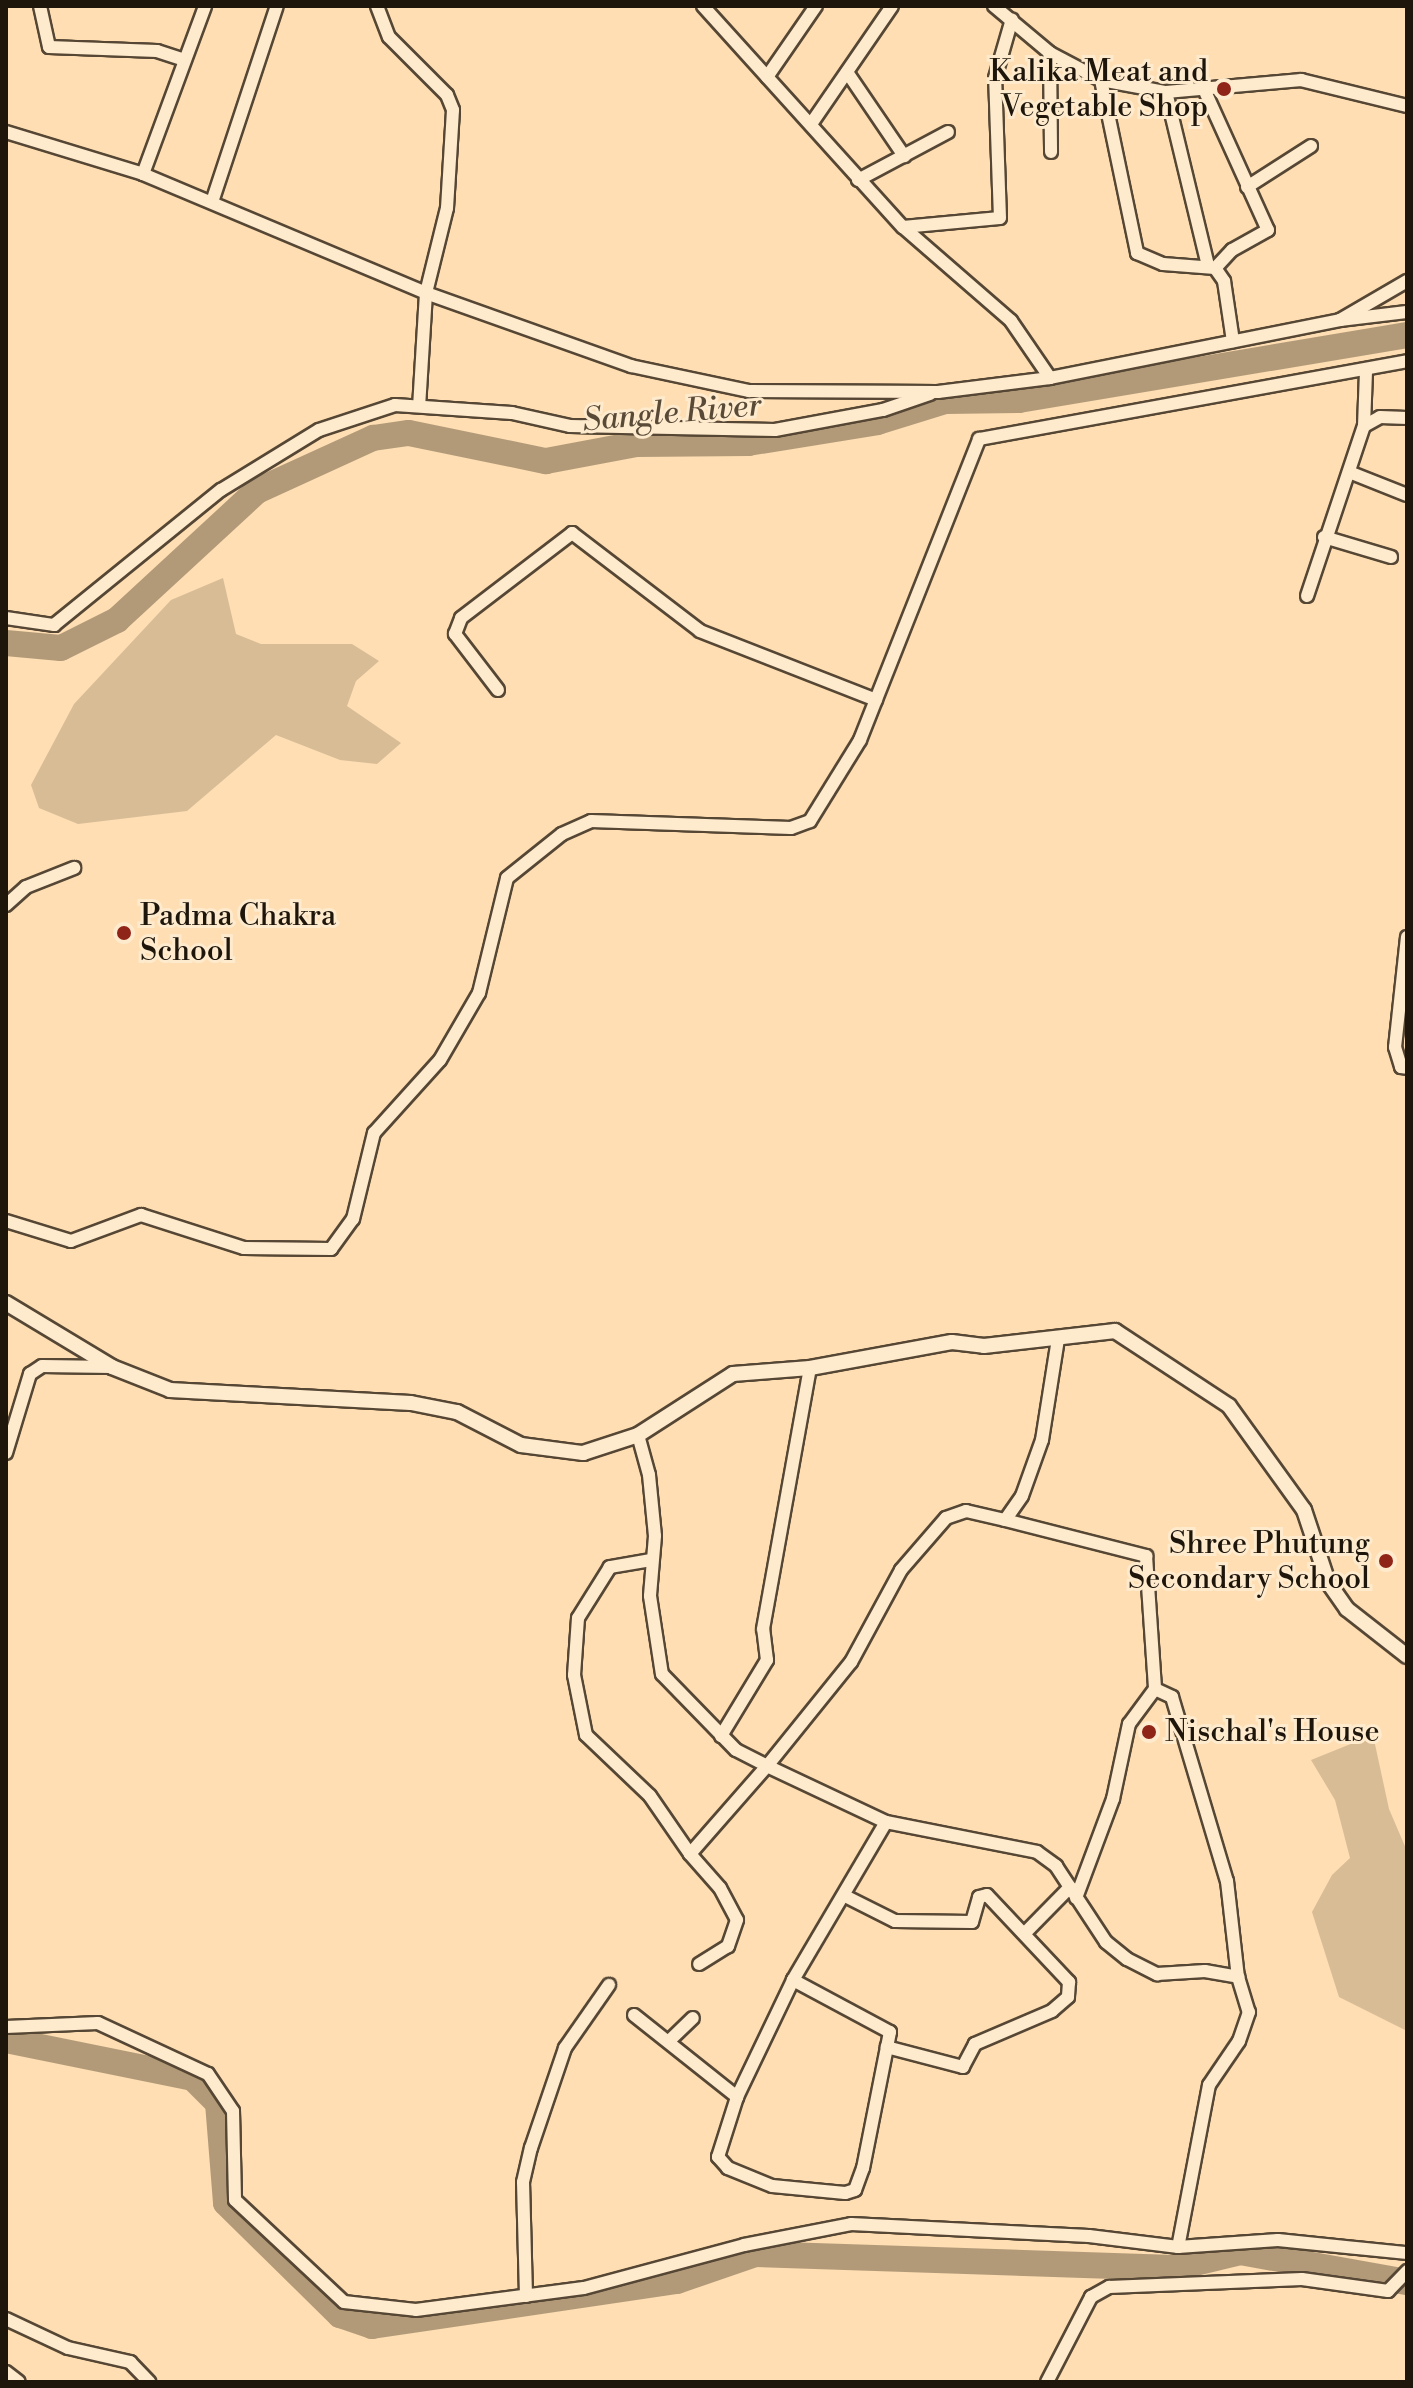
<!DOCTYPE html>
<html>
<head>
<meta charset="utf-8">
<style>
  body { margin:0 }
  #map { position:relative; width:1413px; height:2388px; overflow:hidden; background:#fedeb2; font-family:"Libre Bodoni",serif }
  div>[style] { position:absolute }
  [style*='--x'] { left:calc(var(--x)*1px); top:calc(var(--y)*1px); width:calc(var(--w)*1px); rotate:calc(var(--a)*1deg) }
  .green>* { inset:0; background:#d8bc96 }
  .river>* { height:26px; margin:-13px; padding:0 13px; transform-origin:13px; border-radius:13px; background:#b29a79 }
  .roads { filter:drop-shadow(2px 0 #564735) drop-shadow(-2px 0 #564735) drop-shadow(0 2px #564735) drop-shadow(0 -2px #564735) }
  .minor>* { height:12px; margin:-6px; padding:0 6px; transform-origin:6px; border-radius:6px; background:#feeacd }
  .tertiary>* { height:14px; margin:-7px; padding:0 7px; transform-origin:7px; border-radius:7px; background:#feeacd }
  .dots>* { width:22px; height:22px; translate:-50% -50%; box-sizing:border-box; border:4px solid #feeacd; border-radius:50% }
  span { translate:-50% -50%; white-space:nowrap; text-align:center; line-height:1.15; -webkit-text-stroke:6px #feeacd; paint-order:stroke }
  .poi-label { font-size:30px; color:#1e150b }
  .right { translate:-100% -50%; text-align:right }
  .left { translate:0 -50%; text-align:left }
  .water-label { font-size:32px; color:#594a37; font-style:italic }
  .frame { position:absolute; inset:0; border:8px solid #1e150b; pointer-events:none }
</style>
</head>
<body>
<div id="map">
  <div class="green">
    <i style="clip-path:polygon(223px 578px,236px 634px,261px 644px,352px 644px,379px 661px,356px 681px,347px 706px,401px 743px,377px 764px,340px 760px,276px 735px,187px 811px,78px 824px,39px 808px,31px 785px,74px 704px,171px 600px)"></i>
    <i style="clip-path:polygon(1373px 1735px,1389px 1809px,1407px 1851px,1407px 2031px,1339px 1997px,1312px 1912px,1332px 1875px,1350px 1858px,1335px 1800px,1311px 1760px)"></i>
  </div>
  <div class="river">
    <i style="--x:6;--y:643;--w:55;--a:5.2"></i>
    <i style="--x:61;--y:648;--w:63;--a:-26.6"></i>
    <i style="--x:117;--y:620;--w:190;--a:-42.7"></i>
    <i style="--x:257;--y:491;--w:128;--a:-24.6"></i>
    <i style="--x:373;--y:438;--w:36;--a:-8"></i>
    <i style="--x:409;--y:433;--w:140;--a:11.6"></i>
    <i style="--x:546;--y:461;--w:92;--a:-10.7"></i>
    <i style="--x:636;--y:444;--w:112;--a:-0.5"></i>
    <i style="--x:748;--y:443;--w:131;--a:-9.2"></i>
    <i style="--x:877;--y:422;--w:71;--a:-17.2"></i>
    <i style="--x:945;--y:401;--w:74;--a:-0.8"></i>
    <i style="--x:1019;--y:400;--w:393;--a:-9.5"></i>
    <i style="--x:6;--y:2040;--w:191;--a:11.5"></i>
    <i style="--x:193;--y:2078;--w:35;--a:45"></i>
    <i style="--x:218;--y:2103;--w:100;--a:85.4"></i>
    <i style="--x:226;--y:2203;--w:160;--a:44.5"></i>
    <i style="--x:340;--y:2315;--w:34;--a:19"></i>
    <i style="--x:372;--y:2326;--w:308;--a:-8.4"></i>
    <i style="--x:677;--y:2281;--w:83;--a:-19.1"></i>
    <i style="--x:755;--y:2254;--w:419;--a:1.9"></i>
    <i style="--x:1174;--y:2268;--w:68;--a:-13.6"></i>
    <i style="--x:1240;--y:2252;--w:170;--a:10.2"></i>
  </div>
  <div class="roads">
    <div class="minor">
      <i style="--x:40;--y:6;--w:42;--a:77.6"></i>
      <i style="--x:49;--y:47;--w:108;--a:2.1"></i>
      <i style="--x:157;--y:51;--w:29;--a:18"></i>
      <i style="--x:377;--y:6;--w:33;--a:69"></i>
      <i style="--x:389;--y:37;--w:82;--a:45"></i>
      <i style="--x:447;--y:95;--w:16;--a:68"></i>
      <i style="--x:453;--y:110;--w:98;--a:93.5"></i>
      <i style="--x:447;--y:208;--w:88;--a:103.9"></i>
      <i style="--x:426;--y:293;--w:113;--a:93.5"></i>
      <i style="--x:703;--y:6;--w:298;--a:47.9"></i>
      <i style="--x:903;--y:227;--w:143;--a:41"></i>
      <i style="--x:1011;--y:321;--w:69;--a:55.6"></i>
      <i style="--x:994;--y:6;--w:73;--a:40"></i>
      <i style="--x:1050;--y:53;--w:58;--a:27.9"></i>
      <i style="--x:1101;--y:80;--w:66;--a:10.5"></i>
      <i style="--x:1166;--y:92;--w:136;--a:-5.1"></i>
      <i style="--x:1301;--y:80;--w:109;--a:13.8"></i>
      <i style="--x:1050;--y:53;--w:99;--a:89.4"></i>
      <i style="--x:847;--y:72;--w:102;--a:55.8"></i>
      <i style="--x:767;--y:77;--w:86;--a:-55.4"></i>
      <i style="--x:1101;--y:80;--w:177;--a:78.2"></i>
      <i style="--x:1137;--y:253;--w:28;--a:23"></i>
      <i style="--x:1163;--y:264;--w:52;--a:4.4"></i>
      <i style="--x:1215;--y:268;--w:16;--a:55"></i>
      <i style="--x:1224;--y:281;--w:61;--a:81.5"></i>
      <i style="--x:1203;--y:87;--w:157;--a:65.6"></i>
      <i style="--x:1268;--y:230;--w:41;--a:150.9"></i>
      <i style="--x:1232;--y:250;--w:25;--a:133"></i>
      <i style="--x:1166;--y:92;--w:178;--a:76.4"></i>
      <i style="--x:811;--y:124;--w:143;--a:-55.5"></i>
      <i style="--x:6;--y:132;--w:143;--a:17"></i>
      <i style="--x:143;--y:174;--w:307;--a:22.8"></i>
      <i style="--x:426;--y:293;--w:218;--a:19.6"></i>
      <i style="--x:631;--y:366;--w:121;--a:12"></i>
      <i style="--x:749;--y:391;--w:189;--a:0.3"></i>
      <i style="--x:938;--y:392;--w:113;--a:-7.1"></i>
      <i style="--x:1050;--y:378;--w:296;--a:-11.3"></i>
      <i style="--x:1340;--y:320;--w:78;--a:-30.2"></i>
      <i style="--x:143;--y:174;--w:179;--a:-69.7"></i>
      <i style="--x:858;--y:180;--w:102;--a:-28.1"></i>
      <i style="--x:1247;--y:187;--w:76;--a:-32.6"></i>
      <i style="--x:212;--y:202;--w:206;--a:-71.7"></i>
      <i style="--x:903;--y:227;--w:97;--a:-5.3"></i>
      <i style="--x:1000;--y:218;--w:140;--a:-92"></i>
      <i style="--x:995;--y:78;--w:61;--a:-73.9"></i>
      <i style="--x:1340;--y:320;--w:67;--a:-6.8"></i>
      <i style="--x:1364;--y:426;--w:18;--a:-29"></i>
      <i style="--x:1380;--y:417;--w:27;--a:2"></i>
      <i style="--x:1349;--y:472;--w:62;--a:21.6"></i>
      <i style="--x:1324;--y:537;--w:70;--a:16.6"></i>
      <i style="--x:1307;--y:596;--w:179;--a:-71.5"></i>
      <i style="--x:1364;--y:426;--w:55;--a:-87.9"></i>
      <i style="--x:6;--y:618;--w:49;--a:8.3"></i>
      <i style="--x:54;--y:625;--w:215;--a:-39"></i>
      <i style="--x:221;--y:490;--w:115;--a:-31.5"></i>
      <i style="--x:319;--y:430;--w:80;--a:-18.2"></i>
      <i style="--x:395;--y:405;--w:117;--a:3.9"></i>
      <i style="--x:512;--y:413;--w:59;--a:12.6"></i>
      <i style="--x:570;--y:426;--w:205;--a:1.1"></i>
      <i style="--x:775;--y:430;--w:110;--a:-10.5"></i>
      <i style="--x:883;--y:410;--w:50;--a:-18.8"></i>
      <i style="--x:498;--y:690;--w:71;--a:-127.5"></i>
      <i style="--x:455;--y:634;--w:17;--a:-69"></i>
      <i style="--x:461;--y:618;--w:140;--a:-37.4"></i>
      <i style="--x:572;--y:533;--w:161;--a:37.4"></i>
      <i style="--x:700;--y:631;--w:189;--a:21.4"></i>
      <i style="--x:6;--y:905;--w:27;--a:-42"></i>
      <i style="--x:26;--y:887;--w:52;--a:-21.6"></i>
      <i style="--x:1407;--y:937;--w:111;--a:96.2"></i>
      <i style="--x:1395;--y:1047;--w:21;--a:73"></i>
      <i style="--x:1401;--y:1067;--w:6;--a:9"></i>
      <i style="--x:6;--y:1221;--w:68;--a:17.1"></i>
      <i style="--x:71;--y:1241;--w:75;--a:-20.4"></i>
      <i style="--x:141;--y:1215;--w:108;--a:17.8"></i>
      <i style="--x:244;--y:1248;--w:87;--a:0.7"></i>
      <i style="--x:331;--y:1249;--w:37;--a:-54"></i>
      <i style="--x:353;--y:1219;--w:89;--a:-76.3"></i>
      <i style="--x:374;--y:1133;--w:98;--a:-47.9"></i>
      <i style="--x:440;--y:1060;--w:78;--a:-59.8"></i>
      <i style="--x:479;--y:993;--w:118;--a:-76.3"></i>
      <i style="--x:507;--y:878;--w:70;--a:-38.7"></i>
      <i style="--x:562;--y:834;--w:32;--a:-24"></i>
      <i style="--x:591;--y:821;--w:200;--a:2"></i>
      <i style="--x:791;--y:828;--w:20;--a:-20"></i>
      <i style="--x:810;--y:821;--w:95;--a:-58.3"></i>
      <i style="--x:860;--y:740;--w:324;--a:-68.4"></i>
      <i style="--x:979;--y:439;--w:435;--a:-10.3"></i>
      <i style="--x:1058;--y:1339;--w:102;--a:99"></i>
      <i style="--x:1042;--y:1440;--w:59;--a:109.7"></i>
      <i style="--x:1022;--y:1496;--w:29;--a:125"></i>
      <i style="--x:1005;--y:1520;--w:40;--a:-167"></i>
      <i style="--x:966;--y:1511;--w:21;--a:161"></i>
      <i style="--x:946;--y:1518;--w:69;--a:130.9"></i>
      <i style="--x:901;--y:1570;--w:105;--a:118.5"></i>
      <i style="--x:851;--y:1662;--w:134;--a:128.9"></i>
      <i style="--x:767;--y:1766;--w:132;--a:25.2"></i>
      <i style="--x:886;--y:1822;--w:154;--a:11.2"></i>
      <i style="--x:1037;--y:1852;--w:24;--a:36"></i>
      <i style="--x:1056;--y:1866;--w:91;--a:56.7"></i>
      <i style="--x:1106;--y:1942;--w:27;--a:39"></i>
      <i style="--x:1127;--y:1959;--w:34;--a:27"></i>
      <i style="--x:1157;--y:1974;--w:48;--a:-3.6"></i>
      <i style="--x:1205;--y:1971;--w:34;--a:10"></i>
      <i style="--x:638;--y:1435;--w:41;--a:74.6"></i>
      <i style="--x:649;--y:1475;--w:61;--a:84.4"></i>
      <i style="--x:655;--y:1536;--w:60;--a:94.8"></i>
      <i style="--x:650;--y:1596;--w:79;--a:81.3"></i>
      <i style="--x:662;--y:1674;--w:106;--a:45.8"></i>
      <i style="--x:736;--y:1750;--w:35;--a:27"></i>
      <i style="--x:767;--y:1766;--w:117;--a:131.2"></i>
      <i style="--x:690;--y:1854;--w:45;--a:48.6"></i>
      <i style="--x:720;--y:1888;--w:36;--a:62"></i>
      <i style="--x:737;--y:1920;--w:28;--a:109"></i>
      <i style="--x:728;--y:1946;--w:34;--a:148"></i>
      <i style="--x:6;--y:1453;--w:83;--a:-73.1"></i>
      <i style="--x:30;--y:1374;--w:14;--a:-34"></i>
      <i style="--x:42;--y:1366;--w:70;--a:0.8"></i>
      <i style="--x:1005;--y:1520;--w:146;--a:14.3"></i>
      <i style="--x:1146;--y:1556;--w:133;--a:86.1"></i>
      <i style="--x:1155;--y:1689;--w:19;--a:25"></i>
      <i style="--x:1172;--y:1697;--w:192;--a:73.4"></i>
      <i style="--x:1227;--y:1881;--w:97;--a:83.5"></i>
      <i style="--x:1238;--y:1977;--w:37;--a:73"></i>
      <i style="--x:1249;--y:2012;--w:31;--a:109"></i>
      <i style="--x:1239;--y:2041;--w:53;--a:124.3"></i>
      <i style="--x:1209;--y:2085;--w:165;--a:100.8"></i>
      <i style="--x:651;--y:1560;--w:42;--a:170.3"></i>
      <i style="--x:610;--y:1567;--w:60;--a:122.1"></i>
      <i style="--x:578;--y:1618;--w:57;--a:94"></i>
      <i style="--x:574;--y:1675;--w:61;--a:78.7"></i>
      <i style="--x:586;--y:1735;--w:88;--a:43.6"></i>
      <i style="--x:650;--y:1796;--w:70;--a:55.4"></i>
      <i style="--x:721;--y:1736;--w:89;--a:-58.8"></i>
      <i style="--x:767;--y:1660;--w:31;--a:-97"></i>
      <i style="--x:763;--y:1629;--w:265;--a:-79.8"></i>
      <i style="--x:845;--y:1896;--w:56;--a:26.6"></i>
      <i style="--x:895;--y:1921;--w:77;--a:0.7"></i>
      <i style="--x:972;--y:1922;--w:26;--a:-74"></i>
      <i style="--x:979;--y:1897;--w:8;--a:-14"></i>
      <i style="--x:987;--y:1895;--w:120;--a:46.7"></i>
      <i style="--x:1069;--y:1982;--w:15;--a:94"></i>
      <i style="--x:1068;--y:1997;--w:21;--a:139"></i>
      <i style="--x:1052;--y:2011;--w:84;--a:156.8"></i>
      <i style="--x:975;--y:2044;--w:26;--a:118"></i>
      <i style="--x:963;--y:2067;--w:79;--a:-165.3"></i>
      <i style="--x:1076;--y:1898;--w:106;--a:-69.5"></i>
      <i style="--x:1113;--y:1799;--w:77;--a:-78"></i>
      <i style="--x:1129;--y:1724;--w:44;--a:-53.4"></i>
      <i style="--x:1026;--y:1932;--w:63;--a:-45.6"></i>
      <i style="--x:793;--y:1980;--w:110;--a:28.2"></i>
      <i style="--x:890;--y:2032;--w:139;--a:101.2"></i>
      <i style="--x:863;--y:2168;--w:23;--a:110"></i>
      <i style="--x:855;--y:2190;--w:10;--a:163"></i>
      <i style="--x:845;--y:2193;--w:73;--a:-174.5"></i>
      <i style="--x:772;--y:2186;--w:48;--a:-157.8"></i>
      <i style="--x:728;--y:2168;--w:15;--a:-132"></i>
      <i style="--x:718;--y:2157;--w:63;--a:-72.4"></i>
      <i style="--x:737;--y:2097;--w:130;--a:-64.4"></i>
      <i style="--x:793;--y:1980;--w:183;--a:-59.5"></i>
      <i style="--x:634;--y:2015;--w:132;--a:38.5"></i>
      <i style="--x:6;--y:2027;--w:92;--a:-2.5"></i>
      <i style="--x:98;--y:2023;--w:121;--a:24.9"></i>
      <i style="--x:208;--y:2074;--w:45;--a:56"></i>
      <i style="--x:233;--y:2111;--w:89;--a:88.7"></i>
      <i style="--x:235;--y:2200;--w:149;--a:43.1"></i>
      <i style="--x:344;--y:2302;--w:72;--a:6.3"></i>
      <i style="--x:416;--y:2310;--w:169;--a:-7.5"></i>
      <i style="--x:584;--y:2288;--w:166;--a:-15"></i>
      <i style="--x:744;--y:2245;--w:109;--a:-11.1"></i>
      <i style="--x:851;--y:2224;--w:238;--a:2.9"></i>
      <i style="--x:1089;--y:2236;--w:90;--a:7"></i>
      <i style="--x:1178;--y:2247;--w:100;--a:-4"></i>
      <i style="--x:1278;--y:2240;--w:130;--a:5.8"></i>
      <i style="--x:669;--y:2041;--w:33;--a:-44"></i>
      <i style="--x:526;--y:2296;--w:114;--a:-91.5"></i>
      <i style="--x:523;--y:2182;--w:35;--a:-77"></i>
      <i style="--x:531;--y:2148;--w:106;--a:-71.2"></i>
      <i style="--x:565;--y:2048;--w:77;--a:-55.1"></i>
      <i style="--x:6;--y:2319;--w:68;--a:25.1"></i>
      <i style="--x:68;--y:2348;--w:64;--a:12.7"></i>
      <i style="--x:130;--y:2362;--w:28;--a:46"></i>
      <i style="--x:6;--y:2372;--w:16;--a:38"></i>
      <i style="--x:1047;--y:2382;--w:96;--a:-62.6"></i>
      <i style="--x:1091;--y:2297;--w:21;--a:-29"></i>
      <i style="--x:1109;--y:2287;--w:193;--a:-2.4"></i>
      <i style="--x:1302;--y:2279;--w:87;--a:7.9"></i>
      <i style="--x:1388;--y:2291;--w:28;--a:-46"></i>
    </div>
    <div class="tertiary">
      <i style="--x:6;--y:1303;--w:124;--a:31.1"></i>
      <i style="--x:112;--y:1367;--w:62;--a:21.6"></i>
      <i style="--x:170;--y:1390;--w:241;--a:3.1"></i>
      <i style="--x:411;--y:1403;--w:47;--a:11.1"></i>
      <i style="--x:457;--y:1412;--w:72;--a:27.3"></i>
      <i style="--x:521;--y:1445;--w:63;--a:7.4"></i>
      <i style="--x:583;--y:1453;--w:58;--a:-18.1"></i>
      <i style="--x:638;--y:1435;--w:113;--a:-32.7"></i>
      <i style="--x:733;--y:1374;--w:77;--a:-4.5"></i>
      <i style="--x:810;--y:1368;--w:144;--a:-10.4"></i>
      <i style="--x:952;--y:1342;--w:32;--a:7"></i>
      <i style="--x:984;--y:1346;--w:132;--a:-6.5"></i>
      <i style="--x:1115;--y:1331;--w:136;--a:33.3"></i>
      <i style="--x:1229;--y:1406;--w:128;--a:54.2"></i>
      <i style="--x:1304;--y:1510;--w:76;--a:71.6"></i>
      <i style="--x:1328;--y:1582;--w:33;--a:55"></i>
      <i style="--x:1347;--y:1609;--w:76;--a:38.1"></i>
    </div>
  </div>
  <div class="dots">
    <i style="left:1224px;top:89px;background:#8f2418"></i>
    <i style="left:124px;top:933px;background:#8f2418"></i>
    <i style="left:1386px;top:1561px;background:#8f2418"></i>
    <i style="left:1149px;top:1732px;background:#8f2418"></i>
  </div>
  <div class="poi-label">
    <span class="right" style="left:1208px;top:89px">Kalika Meat and<br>Vegetable Shop</span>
    <span class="left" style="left:140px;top:933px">Padma Chakra<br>School</span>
    <span class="right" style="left:1370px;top:1561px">Shree Phutung<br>Secondary School</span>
    <span class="left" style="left:1165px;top:1732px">Nischal's House</span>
  </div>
  <div class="water-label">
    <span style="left:672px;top:413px;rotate:-5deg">Sangle River</span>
  </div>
  <div class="frame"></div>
</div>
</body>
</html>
